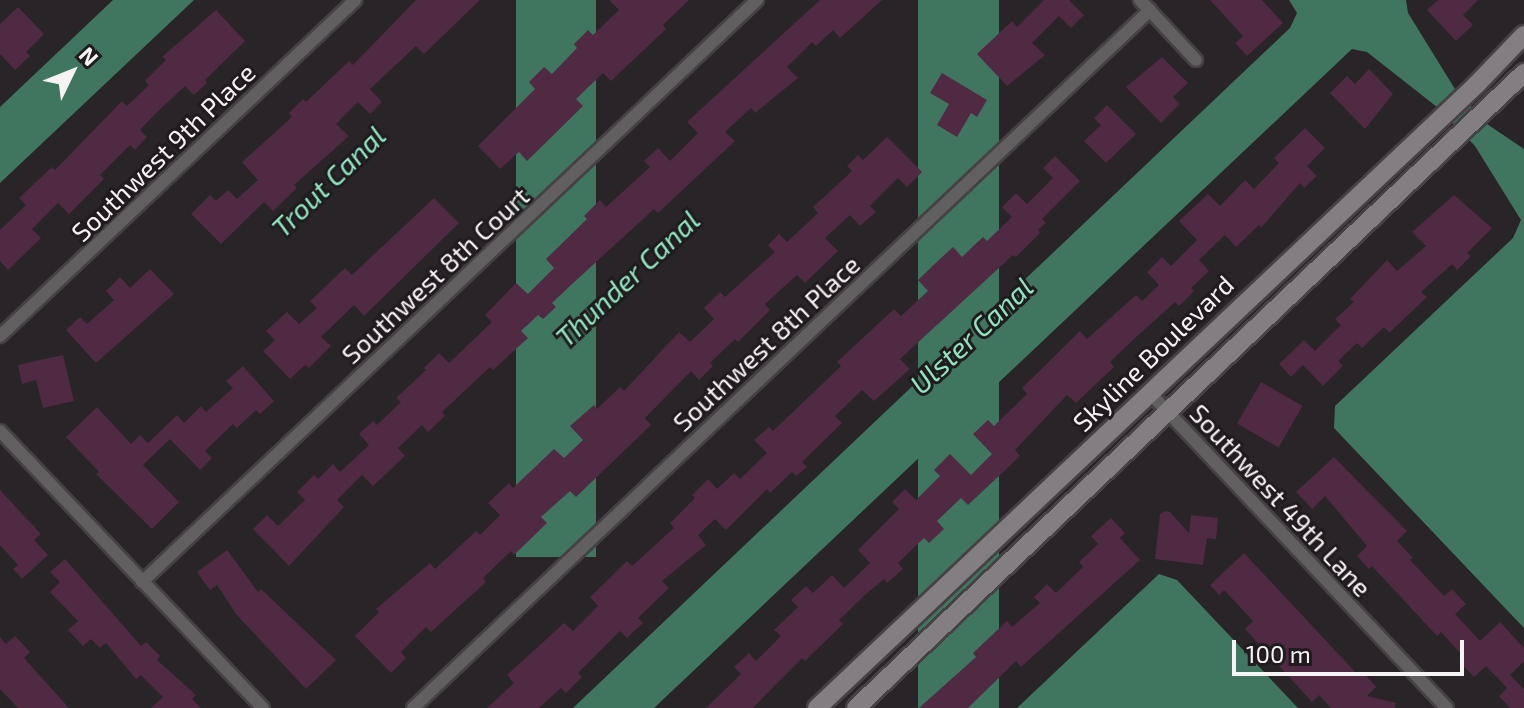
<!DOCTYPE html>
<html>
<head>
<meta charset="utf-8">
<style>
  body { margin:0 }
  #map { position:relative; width:1524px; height:708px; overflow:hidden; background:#292427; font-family:"Exo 2",sans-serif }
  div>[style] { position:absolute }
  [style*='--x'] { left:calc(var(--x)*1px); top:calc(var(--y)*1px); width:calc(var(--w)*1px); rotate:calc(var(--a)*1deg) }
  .water>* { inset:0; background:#40765f; transform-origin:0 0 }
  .building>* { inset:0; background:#502943; transform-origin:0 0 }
  .roads { filter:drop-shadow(2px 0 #464144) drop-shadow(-2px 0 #464144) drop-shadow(0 2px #464144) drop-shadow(0 -2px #464144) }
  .street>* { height:12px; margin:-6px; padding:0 6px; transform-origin:6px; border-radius:6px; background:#615f60 }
  .secondary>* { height:18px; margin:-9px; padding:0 9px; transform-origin:9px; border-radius:9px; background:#837e81 }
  span { translate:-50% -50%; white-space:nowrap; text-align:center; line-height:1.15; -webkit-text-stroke:6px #201b1e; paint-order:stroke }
  .street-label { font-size:26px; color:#f6f3f5 }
  .water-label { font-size:28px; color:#90e6c1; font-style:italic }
  .north { position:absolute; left:32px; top:32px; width:80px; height:80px; -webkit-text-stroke:6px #201b1e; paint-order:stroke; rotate:47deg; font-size:22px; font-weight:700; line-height:32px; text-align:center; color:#f6f3f5 }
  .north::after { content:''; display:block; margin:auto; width:28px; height:36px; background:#f6f3f5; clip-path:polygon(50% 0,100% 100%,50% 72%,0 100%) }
  .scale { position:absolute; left:1232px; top:640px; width:232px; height:36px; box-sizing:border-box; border:4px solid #f6f3f5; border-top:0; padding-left:10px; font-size:24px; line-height:28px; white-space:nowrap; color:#f6f3f5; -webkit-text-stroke:6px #201b1e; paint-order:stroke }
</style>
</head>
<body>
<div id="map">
  <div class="water">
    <i style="clip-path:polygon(113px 0,194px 0,0 183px,0 107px)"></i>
    <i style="left:516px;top:0;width:80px;height:557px"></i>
    <i style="left:918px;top:0;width:81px;height:850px"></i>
    <i style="clip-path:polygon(1289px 0,1406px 0,1408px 13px,1455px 89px,1487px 124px,1524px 149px,1524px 628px,1334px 428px,1335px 406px,1513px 238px,1521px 220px,1475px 146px,1437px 107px,1367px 52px,1352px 49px,654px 708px,573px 708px,1290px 28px,1297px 13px)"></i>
    <i style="clip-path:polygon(1159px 574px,1177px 580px,1298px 708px,1017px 708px)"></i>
  </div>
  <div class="building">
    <i style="clip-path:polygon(416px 0,480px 0,424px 54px,416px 46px,370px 89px,382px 102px,370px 114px,358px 102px,336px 124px,349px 136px,294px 185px,297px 188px,273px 211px,264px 202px,221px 244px,191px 214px,210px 195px,216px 201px,228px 190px,237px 199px,258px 180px,242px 162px,292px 117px,289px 113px,303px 99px,306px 102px,349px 61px,353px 65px)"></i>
    <i style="clip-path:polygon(609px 0,689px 0,663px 25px,666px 29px,611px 81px,603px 73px,576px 99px,583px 106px,527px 161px,519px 152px,500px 169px,478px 146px,535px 89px,529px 82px,544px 67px,552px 74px,577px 48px,574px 44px,588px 30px,593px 35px,619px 10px)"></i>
    <i style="clip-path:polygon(820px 0,882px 0,840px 38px,833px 30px,816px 46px,812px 42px,787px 67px,798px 78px,755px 113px,751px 108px,725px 132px,735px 141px,658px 213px,654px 209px,571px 285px,552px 303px,556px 307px,543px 319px,538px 315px,521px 331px,528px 338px,493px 370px,490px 367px,442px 412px,445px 416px,428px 432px,422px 425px,398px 448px,405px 456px,373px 486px,362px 475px,337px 500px,344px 507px,289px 566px,253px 529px,267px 515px,278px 526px,305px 500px,297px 492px,314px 475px,318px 479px,333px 464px,340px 472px,369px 445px,359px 434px,373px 421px,377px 425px,401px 402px,396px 398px,426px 370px,424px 368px,439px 353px,449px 363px,492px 322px,485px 315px,516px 283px,528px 294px,554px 268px,546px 259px,587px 219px,584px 216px,600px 200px,606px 207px,650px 167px,644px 161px,658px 148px,670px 161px,698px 133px,687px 122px)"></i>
    <i style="clip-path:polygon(1044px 0,1069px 0,1084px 15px,1071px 28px,1059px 16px,1032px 43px,1045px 55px,1007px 86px,977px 54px,1012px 21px,1017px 27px)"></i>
    <i style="clip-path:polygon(1210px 0,1262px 0,1283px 23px,1247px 56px,1235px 43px,1243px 36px)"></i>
    <i style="clip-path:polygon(1438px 0,1478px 0,1463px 15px,1473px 25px,1456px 41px,1427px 10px)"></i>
    <i style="clip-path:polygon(18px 7px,44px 34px,26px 52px,30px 56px,15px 70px,0 54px,0 24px)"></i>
    <i style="clip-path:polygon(216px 10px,245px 41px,205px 80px,207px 83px,194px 95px,185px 86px,155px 114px,140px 130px,147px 137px,135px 150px,130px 145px,100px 175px,104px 179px,69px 214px,58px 203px,32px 229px,41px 238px,8px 270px,0 261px,0 230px,26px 205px,19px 198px,52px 167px,55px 170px,122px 101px,127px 106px,149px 85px,145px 81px,166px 60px,162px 57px)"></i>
    <i style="clip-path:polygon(1162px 57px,1188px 83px,1173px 97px,1180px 104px,1161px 123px,1126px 87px)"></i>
    <i style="clip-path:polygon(1369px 69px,1393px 94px,1365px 129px,1330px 93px,1347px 76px,1355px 84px)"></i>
    <i style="clip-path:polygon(942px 73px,987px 100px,977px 117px,971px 113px,957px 137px,937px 125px,949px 104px,930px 93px)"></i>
    <i style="clip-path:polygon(1107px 105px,1136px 134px,1106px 163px,1084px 141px,1101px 125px,1094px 118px)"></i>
    <i style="clip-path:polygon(1305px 128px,1325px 148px,1307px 166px,1317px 176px,1304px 188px,1300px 183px,1261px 228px,1259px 225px,1236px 247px,1225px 235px,1199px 260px,1209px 271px,1191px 288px,1194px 291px,1179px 306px,1175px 302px,1133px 340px,1110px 362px,1114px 367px,1076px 403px,1067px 395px,1015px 450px,1020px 456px,968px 505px,961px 498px,937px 521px,944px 529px,929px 543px,924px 538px,898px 563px,903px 569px,887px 583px,884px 579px,866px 594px,839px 620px,843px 624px,805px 661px,802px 658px,753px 708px,706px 708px,741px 674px,734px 667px,749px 653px,756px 661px,781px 636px,774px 630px,798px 607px,791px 600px,806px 586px,813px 593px,832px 575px,844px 588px,870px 563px,858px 550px,899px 509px,892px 502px,905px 489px,916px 500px,940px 476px,934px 470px,950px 454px,971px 475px,992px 454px,973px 434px,988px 420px,994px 426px,1027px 394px,1022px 388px,1080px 331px,1087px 339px,1136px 295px,1142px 301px,1159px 285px,1147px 272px,1162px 257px,1171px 266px,1197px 240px,1179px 221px,1208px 194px,1220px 206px,1245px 180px,1254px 189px,1279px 163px,1274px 158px)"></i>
    <i style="clip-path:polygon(887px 137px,922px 172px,907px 187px,898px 178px,870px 206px,876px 212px,860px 226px,850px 215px,825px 238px,838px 251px,805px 283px,797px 275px,765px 304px,770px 310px,738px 342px,735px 339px,710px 363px,713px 366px,699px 380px,691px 371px,645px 418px,651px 425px,576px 497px,570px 491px,541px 517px,547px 523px,514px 555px,511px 551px,483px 578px,486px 582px,431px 632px,426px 627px,401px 652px,406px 658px,391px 673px,355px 636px,379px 612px,376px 609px,430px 563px,435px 569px,476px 531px,480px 535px,500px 515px,488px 503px,509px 483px,513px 488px,554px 449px,564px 458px,583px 440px,570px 426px,594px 405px,597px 409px,620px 387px,624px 391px,679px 332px,690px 342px,714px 319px,704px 308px,720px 292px,725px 297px,775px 252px,768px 245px,779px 234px,787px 242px,818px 213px,813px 207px,852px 171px,847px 166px,858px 155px,863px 160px)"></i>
    <i style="clip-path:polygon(1055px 156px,1080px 181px,1042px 219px,1046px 223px,1038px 230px,1040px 233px,1016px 257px,1013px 255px,900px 359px,910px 369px,874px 401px,862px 390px,835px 416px,842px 423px,802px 462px,807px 467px,796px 476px,792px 472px,770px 493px,767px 489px,726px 530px,715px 519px,698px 535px,706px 545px,662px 581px,669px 588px,638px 618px,643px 623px,627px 638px,620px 631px,578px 673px,582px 677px,566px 693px,561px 688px,539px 708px,487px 708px,514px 683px,507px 675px,564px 623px,573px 631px,598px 606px,590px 597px,627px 561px,632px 566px,674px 528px,670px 523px,695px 498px,692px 495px,708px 479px,717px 489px,734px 473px,740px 479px,767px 453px,754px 440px,769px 427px,773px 431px,841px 366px,837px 362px,894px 309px,901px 316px,928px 291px,918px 280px,941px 258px,953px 247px,962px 257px,983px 237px,987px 241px,1012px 217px,1002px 207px,1016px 193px,1027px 204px,1053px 178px,1043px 168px)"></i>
    <i style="clip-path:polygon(1454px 195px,1492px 228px,1467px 253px,1471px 256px,1457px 270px,1452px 264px,1421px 292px,1427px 297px,1389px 333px,1384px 327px,1362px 348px,1357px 343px,1338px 361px,1343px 366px,1323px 386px,1303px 365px,1291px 377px,1279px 364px,1304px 340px,1315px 351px,1341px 325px,1335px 319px,1354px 302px,1350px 299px,1387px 260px,1397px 271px,1426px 246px,1412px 232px)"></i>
    <i style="clip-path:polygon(434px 198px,459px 223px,364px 316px,354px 305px,321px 337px,331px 346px,309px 368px,305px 365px,290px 379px,263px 351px,275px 340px,266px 331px,287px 312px,299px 324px,317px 308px,310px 301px,345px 268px,352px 275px)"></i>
    <i style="clip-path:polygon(150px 269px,174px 294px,96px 363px,66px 330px,80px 317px,87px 324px,114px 300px,106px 291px,120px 277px,130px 288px)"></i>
    <i style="clip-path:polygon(63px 355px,74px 401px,43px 408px,36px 380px,22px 384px,18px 365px)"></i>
    <i style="clip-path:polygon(243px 366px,274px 401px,260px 414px,256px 410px,237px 428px,233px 424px,205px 451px,212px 458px,200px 470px,170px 439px,143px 465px,179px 502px,152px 529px,96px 474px,99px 472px,66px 437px,97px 407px,131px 444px,140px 435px,148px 443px,177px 415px,184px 423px,201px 406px,206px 412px,233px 388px,226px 381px)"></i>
    <i style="left:1261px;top:382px;width:48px;height:48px;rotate:30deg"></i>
    <i style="clip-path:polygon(1334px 457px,1407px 531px,1397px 541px,1413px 558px,1410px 560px,1444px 596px,1452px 589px,1466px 604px,1455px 614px,1480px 641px,1500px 622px,1524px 648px,1524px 661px,1510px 675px,1524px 689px,1524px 708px,1510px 708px,1499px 696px,1507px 688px,1486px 666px,1474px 677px,1459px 661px,1463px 656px,1441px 632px,1437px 636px,1372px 566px,1369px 569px,1357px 556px,1367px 546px,1325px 496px,1312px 509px,1296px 492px)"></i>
    <i style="clip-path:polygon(0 490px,41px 534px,34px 540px,48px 555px,22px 579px,13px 569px,18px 565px,0 545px)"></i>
    <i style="clip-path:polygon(1165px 511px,1170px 512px,1189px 533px,1191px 515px,1218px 518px,1216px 539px,1207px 538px,1203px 565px,1155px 559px,1160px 514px)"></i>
    <i style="clip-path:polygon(1111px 518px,1125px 533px,1120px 538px,1140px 560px,1021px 667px,1016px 661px,968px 708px,919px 708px,976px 657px,973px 653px,1007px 621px,1012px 627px,1040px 603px,1034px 597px,1047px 584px,1056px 593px,1083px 567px,1079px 562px,1098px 544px,1091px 536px)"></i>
    <i style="clip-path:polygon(227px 550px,258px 592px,261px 589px,336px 660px,306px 689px,236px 614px,217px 585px,210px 590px,197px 572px)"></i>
    <i style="clip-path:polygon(1244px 553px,1358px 675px,1362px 671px,1376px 687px,1367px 696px,1396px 703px,1395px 708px,1331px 708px,1319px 695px,1312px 702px,1245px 629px,1253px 621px,1224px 590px,1219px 595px,1210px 585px)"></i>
    <i style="clip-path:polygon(65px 559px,141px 646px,146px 642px,160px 656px,157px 660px,196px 695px,192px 699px,201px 708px,151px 708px,163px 697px,141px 675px,136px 679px,106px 643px,100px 648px,91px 639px,83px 646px,68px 630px,78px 621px,50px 592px,60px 582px,50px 572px)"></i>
    <i style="clip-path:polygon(15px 636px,30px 652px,24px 658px,69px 708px,18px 708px,0 689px,0 637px,6px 644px)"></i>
  </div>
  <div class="roads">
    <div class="street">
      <i style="--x:1140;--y:0;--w:82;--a:47"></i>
      <i style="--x:0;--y:336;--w:489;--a:-43.4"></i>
      <i style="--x:1149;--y:392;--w:434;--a:46.7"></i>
      <i style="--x:0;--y:431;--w:382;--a:46.5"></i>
      <i style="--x:142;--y:582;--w:847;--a:-43.42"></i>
      <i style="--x:413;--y:708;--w:1015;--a:-43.44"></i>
    </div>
    <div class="secondary">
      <i style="--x:817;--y:708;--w:908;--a:-43.39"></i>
      <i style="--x:1477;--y:84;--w:68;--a:-46.2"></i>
      <i style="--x:856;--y:708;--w:922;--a:-43.55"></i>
    </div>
  </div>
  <div class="street-label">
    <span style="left:163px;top:152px;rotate:-44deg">Southwest 9th Place</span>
    <span style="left:435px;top:275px;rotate:-43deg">Southwest 8th Court</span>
    <span style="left:766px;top:343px;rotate:-43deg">Southwest 8th Place</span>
    <span style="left:1153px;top:353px;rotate:-44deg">Skyline Boulevard</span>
    <span style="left:1281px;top:500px;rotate:47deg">Southwest 49th Lane</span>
  </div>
  <div class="water-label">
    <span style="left:328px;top:181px;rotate:-44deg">Trout Canal</span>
    <span style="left:627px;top:278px;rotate:-43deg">Thunder Canal</span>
    <span style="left:971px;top:335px;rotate:-43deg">Ulster Canal</span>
  </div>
  <div class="north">N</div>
  <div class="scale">100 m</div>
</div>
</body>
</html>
